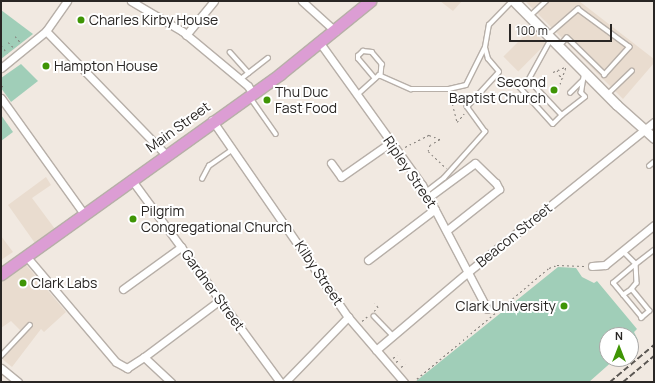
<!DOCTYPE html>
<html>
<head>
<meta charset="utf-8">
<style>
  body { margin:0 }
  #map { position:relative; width:655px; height:383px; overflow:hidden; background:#f1e9e1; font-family:Manrope,sans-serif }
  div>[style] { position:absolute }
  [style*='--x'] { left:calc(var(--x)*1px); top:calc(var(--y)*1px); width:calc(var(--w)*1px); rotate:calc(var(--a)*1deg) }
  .built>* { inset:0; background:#e9dccf; transform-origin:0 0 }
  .green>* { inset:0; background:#a0ceb8 }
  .path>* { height:1px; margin-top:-0.5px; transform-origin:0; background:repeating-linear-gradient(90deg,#86817c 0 2px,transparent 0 5px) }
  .roads { filter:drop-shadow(1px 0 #b7afa8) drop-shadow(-1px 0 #b7afa8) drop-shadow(0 1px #b7afa8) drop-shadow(0 -1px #b7afa8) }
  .service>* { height:3.5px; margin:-1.75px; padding:0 1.75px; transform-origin:1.75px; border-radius:1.75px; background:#fff }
  .minor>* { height:7px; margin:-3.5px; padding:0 3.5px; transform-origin:3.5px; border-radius:3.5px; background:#fff }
  .tertiary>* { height:9px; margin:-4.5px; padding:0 4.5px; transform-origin:4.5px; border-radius:4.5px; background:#fff }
  .primary>* { height:11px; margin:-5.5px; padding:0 5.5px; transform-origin:5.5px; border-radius:5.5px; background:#dc9dd4 }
  .rail>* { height:2px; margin-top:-1px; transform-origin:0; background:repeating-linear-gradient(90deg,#5c5854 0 6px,transparent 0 9px) }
  .dots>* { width:11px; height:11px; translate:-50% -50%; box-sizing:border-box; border:2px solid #fff; border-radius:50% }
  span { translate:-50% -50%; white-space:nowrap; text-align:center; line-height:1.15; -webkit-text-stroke:4px #fff; paint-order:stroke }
  .poi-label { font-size:14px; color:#292624 }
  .left { translate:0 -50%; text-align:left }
  .right { translate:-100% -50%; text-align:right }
  .street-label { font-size:14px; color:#292624 }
  .frame { position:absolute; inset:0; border:2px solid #292624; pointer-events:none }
  .north { position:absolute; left:599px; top:327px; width:40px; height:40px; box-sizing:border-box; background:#fff; border:1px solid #a9a8a7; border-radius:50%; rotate:0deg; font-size:11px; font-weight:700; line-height:16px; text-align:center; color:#292624 }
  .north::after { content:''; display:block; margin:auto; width:14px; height:18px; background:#3f9505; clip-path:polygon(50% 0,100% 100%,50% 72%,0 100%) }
  .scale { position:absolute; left:509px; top:24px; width:103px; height:18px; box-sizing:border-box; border:2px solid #292624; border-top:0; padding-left:5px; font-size:12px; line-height:14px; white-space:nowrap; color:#292624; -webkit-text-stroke:3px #fff; paint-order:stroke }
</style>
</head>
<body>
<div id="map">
  <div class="built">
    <i style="clip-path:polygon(440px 1px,462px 1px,453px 11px)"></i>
    <i style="clip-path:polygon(525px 1px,579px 1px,654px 59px,654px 63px,623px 99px)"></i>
    <i style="left:531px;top:29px;width:21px;height:39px;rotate:45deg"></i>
    <i style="clip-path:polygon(46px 177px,51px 185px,32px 198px,58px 233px,22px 260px,66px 312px,44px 332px,41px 329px,12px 367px,1px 358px,1px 352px,22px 332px,11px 321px,1px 328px,1px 272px,37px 246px,8px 205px)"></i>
    <i style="clip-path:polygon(1px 236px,13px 252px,1px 260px)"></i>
  </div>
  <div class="green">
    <i style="clip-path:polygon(1px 10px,33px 34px,1px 59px)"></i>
    <i style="clip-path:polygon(21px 64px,38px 81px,11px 102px,1px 88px,1px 78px)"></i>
    <i style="clip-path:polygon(1px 115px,13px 132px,1px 141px)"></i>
    <i style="clip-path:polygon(558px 267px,576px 268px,582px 277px,594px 283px,597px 281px,637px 329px,634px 332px,638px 340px,631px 346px,631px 335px,607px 335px,607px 359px,615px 359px,589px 382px,415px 382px)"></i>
  </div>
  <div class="path">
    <i style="--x:15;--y:36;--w:8;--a:50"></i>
    <i style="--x:8;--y:42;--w:7;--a:45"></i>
    <i style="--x:1;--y:45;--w:10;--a:53"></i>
    <i style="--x:557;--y:70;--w:5;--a:68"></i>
    <i style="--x:559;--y:75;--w:5;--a:37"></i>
    <i style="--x:553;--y:72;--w:13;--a:-23"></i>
    <i style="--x:560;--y:84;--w:18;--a:-71"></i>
    <i style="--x:1;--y:87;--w:4;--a:-34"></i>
    <i style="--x:450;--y:94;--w:29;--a:76"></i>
    <i style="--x:457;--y:122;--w:11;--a:-49"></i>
    <i style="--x:440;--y:139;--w:12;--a:149"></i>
    <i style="--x:430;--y:145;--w:6;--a:108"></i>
    <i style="--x:428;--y:151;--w:25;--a:43"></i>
    <i style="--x:405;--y:147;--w:27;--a:-27"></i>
    <i style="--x:429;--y:135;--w:14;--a:21"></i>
    <i style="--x:374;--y:311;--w:6;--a:-45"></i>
    <i style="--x:378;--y:307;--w:5;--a:-127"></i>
    <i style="--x:362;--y:321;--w:9;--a:-41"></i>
    <i style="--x:393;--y:358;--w:5;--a:-37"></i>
    <i style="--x:396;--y:362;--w:5;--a:-37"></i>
    <i style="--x:401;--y:367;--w:5;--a:-37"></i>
    <i style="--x:413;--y:382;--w:177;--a:-40"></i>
    <i style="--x:549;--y:268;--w:9;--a:-21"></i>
    <i style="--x:557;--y:265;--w:27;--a:2"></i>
  </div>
  <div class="roads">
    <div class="service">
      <i style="--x:530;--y:16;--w:22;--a:-43"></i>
      <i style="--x:548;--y:35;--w:40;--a:-41"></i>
      <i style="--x:578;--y:9;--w:64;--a:36.2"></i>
      <i style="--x:630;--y:47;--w:38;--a:132"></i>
      <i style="--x:605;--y:75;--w:53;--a:-135.8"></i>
      <i style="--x:567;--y:38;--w:11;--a:131"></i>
      <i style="--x:551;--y:40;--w:46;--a:118.8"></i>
      <i style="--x:529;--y:80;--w:48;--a:46.7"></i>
      <i style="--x:562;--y:115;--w:29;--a:-38"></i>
      <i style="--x:585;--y:97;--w:6;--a:-135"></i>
      <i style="--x:581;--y:93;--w:19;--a:-81"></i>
      <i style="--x:230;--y:52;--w:28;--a:48"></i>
      <i style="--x:241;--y:79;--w:34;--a:-38"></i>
      <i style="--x:375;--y:79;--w:26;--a:-130"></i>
      <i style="--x:358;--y:59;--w:3;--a:-90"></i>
      <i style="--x:358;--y:56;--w:7;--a:-45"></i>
      <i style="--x:363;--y:51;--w:9;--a:6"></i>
      <i style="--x:372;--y:52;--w:16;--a:50"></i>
      <i style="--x:382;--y:64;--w:12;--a:95"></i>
      <i style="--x:516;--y:83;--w:55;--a:47.9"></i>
      <i style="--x:553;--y:124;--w:13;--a:-45"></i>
      <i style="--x:570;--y:93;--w:18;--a:-45"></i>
      <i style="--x:608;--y:94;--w:33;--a:-44"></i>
      <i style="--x:357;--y:95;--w:30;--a:-42"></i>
      <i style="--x:379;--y:75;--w:35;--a:24"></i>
      <i style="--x:411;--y:89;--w:38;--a:0"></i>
      <i style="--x:449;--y:89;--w:17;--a:-13"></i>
      <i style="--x:466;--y:85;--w:42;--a:-63.4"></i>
      <i style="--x:485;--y:47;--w:22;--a:-80"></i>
      <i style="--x:489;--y:25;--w:33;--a:-46"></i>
      <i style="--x:250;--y:97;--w:45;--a:54.9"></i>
      <i style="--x:649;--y:166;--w:6;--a:-39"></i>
      <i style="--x:202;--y:179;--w:15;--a:-62"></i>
      <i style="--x:209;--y:166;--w:28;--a:-35"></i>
      <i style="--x:426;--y:192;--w:23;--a:-38"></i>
      <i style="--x:444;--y:178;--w:62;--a:-48.3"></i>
      <i style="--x:485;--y:132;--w:31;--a:-126"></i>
      <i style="--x:467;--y:107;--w:47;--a:-47.6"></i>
      <i style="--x:499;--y:72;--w:17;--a:-130"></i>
      <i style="--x:488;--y:59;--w:11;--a:-105"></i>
      <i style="--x:623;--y:251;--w:18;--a:45"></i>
      <i style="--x:636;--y:264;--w:23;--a:-38"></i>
      <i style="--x:636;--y:264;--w:19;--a:87"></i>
      <i style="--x:637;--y:283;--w:8;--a:130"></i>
      <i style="--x:632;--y:289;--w:28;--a:51"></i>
      <i style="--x:650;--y:311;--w:11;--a:139"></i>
      <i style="--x:642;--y:318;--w:45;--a:-129.6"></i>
      <i style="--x:613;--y:283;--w:30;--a:-40"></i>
      <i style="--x:623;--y:295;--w:11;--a:-34"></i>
      <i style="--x:374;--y:316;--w:28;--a:46"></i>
      <i style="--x:1;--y:356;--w:42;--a:-46.9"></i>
    </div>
    <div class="minor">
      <i style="--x:131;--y:1;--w:59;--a:30.5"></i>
      <i style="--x:182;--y:31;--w:86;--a:39.8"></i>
      <i style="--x:248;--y:86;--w:9;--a:58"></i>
      <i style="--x:302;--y:1;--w:45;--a:42.3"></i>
      <i style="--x:46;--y:31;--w:171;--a:45.9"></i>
      <i style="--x:186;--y:35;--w:44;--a:-50.5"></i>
      <i style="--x:320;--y:43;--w:175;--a:54.3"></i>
      <i style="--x:422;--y:185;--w:140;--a:62.3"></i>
      <i style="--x:1;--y:68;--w:58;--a:-39.4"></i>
      <i style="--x:46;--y:31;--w:37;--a:-55"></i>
      <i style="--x:1;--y:98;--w:143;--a:54.4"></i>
      <i style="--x:212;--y:120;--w:239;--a:55.4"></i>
      <i style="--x:348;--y:317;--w:86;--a:49.3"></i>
      <i style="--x:331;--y:163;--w:17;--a:54"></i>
      <i style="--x:341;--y:177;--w:61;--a:-35"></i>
      <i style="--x:131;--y:179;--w:252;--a:53.7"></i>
      <i style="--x:429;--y:197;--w:57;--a:-36.5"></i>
      <i style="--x:475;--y:163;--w:29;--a:44"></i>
      <i style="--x:496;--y:183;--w:7;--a:63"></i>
      <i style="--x:499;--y:189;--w:66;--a:141.7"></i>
      <i style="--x:26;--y:256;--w:139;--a:49.7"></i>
      <i style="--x:116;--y:362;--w:13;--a:29"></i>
      <i style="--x:127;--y:368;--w:20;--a:-33"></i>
      <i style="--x:144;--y:357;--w:37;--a:43"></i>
      <i style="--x:368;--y:260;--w:84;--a:-37.3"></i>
      <i style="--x:592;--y:266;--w:13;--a:-4"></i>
      <i style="--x:605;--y:265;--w:63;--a:-39.2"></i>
      <i style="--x:123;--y:289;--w:72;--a:-35.9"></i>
      <i style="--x:376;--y:350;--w:121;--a:-40.3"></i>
      <i style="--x:468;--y:272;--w:239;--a:-38.9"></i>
      <i style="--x:144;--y:357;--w:95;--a:-36.9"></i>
      <i style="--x:1;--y:368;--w:22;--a:39"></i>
      <i style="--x:285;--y:382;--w:91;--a:-45.9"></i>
    </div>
    <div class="tertiary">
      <i style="--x:514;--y:1;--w:146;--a:45.3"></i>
      <i style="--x:617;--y:105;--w:50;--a:41.7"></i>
    </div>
    <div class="primary">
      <i style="--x:1;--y:274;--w:343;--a:-35.6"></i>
      <i style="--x:280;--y:74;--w:116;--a:-39"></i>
    </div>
  </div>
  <div class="rail">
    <i style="--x:610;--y:382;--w:57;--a:-40.1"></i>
    <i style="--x:623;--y:382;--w:40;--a:-40"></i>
  </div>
  <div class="dots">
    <i style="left:81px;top:20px;background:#3f9505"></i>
    <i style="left:46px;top:66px;background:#3f9505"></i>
    <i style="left:554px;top:90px;background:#3f9505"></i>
    <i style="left:267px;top:100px;background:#3f9505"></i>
    <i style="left:133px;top:219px;background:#3f9505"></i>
    <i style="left:23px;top:283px;background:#3f9505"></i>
    <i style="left:564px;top:306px;background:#3f9505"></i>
  </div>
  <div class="poi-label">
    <span class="left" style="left:89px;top:20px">Charles Kirby House</span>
    <span class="left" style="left:54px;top:66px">Hampton House</span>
    <span class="right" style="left:546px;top:90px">Second<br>Baptist Church</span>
    <span class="left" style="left:275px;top:100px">Thu Duc<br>Fast Food</span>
    <span class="left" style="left:141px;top:219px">Pilgrim<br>Congregational Church</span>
    <span class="left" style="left:31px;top:283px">Clark Labs</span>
    <span class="right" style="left:556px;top:306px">Clark University</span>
  </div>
  <div class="street-label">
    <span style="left:178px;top:127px;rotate:-36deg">Main Street</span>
    <span style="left:410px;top:172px;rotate:56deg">Ripley Street</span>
    <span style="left:514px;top:235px;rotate:-39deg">Beacon Street</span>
    <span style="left:319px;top:273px;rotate:56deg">Kilby Street</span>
    <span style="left:213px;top:290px;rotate:54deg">Gardner Street</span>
  </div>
  <div class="frame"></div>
  <div class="north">N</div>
  <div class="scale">100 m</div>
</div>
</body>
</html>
